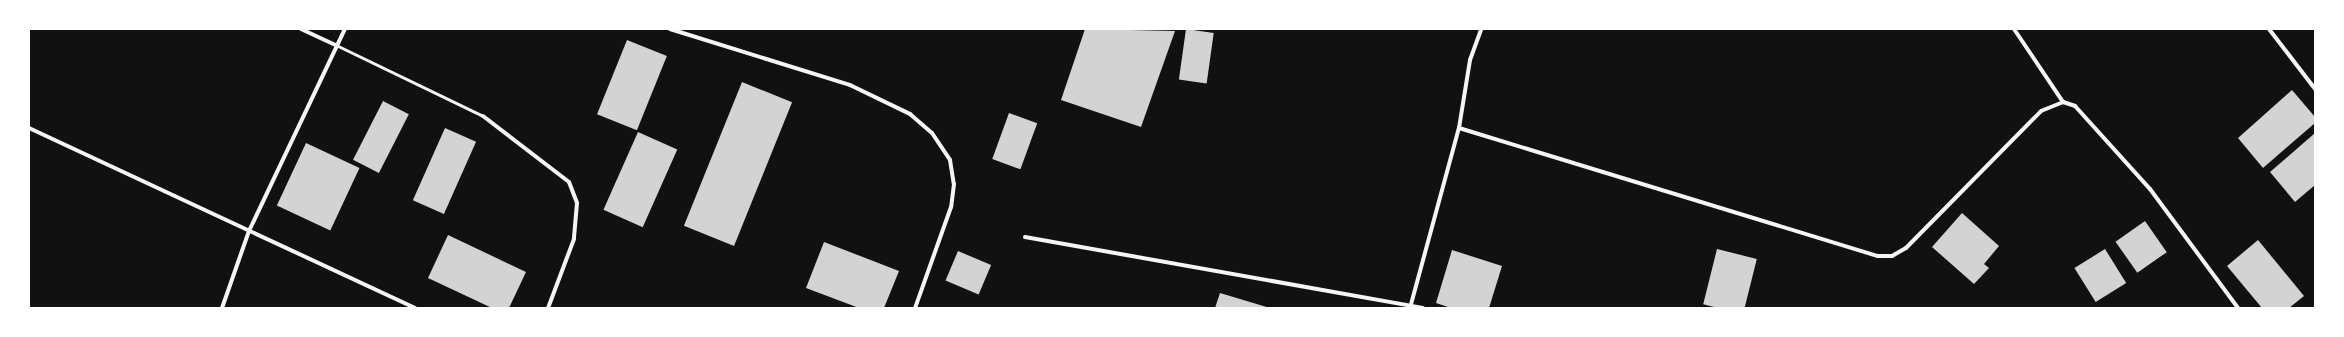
<!DOCTYPE html>
<html>
<head>
<meta charset="utf-8">
<style>
  body { margin:0 }
  #map { position:relative; width:2344px; height:337px; overflow:hidden; background:#111; font-family:Karla,sans-serif }
  div>[style] { position:absolute }
  [style*='--x'] { left:calc(var(--x)*1px); top:calc(var(--y)*1px); width:calc(var(--w)*1px); rotate:calc(var(--a)*1deg) }
  .building>* { inset:0; background:#d3d3d3; transform-origin:0 0 }
  .service>* { height:3px; margin:-1.5px; padding:0 1.5px; transform-origin:1.5px; border-radius:1.5px; background:#f5f5f5 }
  .minor>* { height:4px; margin:-2px; padding:0 2px; transform-origin:2px; border-radius:2px; background:#f5f5f5 }
  span { translate:-50% -50%; white-space:nowrap; text-align:center; line-height:1.15; -webkit-text-stroke:3px #fff; paint-order:stroke }
  .frame { position:absolute; inset:0; border:30px solid #fff; pointer-events:none }
</style>
</head>
<body>
<div id="map">
  <div class="building">
    <i style="clip-path:polygon(1085px 29px,1175px 31px,1141px 127px,1061px 100px)"></i>
    <i style="left:1186px;top:29px;width:28px;height:51px;rotate:8deg"></i>
    <i style="left:627px;top:40px;width:43px;height:80px;rotate:22deg"></i>
    <i style="left:742px;top:82px;width:54px;height:155px;rotate:22deg"></i>
    <i style="clip-path:polygon(2292px 90px,2315px 117px,2315px 123px,2263px 168px,2238px 138px)"></i>
    <i style="left:383px;top:101px;width:29px;height:66px;rotate:27deg"></i>
    <i style="left:1009px;top:113px;width:30px;height:49px;rotate:20deg"></i>
    <i style="left:445px;top:128px;width:34px;height:79px;rotate:24deg"></i>
    <i style="left:638px;top:132px;width:43px;height:85px;rotate:24deg"></i>
    <i style="clip-path:polygon(2315px 133px,2315px 185px,2295px 202px,2270px 172px)"></i>
    <i style="left:306px;top:143px;width:59px;height:69px;rotate:25deg"></i>
    <i style="clip-path:polygon(1962px 213px,1999px 246px,1984px 264px,1989px 268px,1974px 284px,1932px 247px)"></i>
    <i style="left:2145px;top:221px;width:38px;height:36px;rotate:55deg"></i>
    <i style="clip-path:polygon(448px 235px,526px 272px,509px 308px,492px 308px,428px 278px)"></i>
    <i style="clip-path:polygon(2258px 240px,2304px 296px,2289px 308px,2262px 308px,2227px 266px)"></i>
    <i style="clip-path:polygon(824px 242px,899px 271px,884px 308px,859px 308px,806px 288px)"></i>
    <i style="left:1717px;top:249px;width:41px;height:57px;rotate:14deg"></i>
    <i style="left:2105px;top:249px;width:40px;height:36px;rotate:58deg"></i>
    <i style="clip-path:polygon(1452px 250px,1502px 266px,1489px 308px,1451px 308px,1436px 303px)"></i>
    <i style="left:958px;top:251px;width:36px;height:32px;rotate:23deg"></i>
    <i style="clip-path:polygon(1220px 293px,1270px 308px,1215px 308px)"></i>
  </div>
  <div class="service">
    <i style="--x:336;--y:45;--w:163;--a:25.8"></i>
  </div>
  <div class="minor">
    <i style="--x:301;--y:29;--w:38;--a:25"></i>
    <i style="--x:670;--y:29;--w:189;--a:17.3"></i>
    <i style="--x:850;--y:85;--w:67;--a:25.8"></i>
    <i style="--x:910;--y:114;--w:29;--a:41"></i>
    <i style="--x:932;--y:133;--w:32;--a:56"></i>
    <i style="--x:950;--y:160;--w:24;--a:81"></i>
    <i style="--x:954;--y:184;--w:23;--a:97"></i>
    <i style="--x:951;--y:207;--w:107;--a:109.6"></i>
    <i style="--x:2014;--y:29;--w:88;--a:56.1"></i>
    <i style="--x:2269;--y:29;--w:76;--a:52.5"></i>
    <i style="--x:483;--y:116;--w:108;--a:37.5"></i>
    <i style="--x:569;--y:182;--w:22;--a:69"></i>
    <i style="--x:577;--y:203;--w:36;--a:95"></i>
    <i style="--x:574;--y:239;--w:74;--a:110.6"></i>
    <i style="--x:29;--y:128;--w:426;--a:25"></i>
    <i style="--x:1459;--y:128;--w:438;--a:17"></i>
    <i style="--x:1878;--y:256;--w:14;--a:0"></i>
    <i style="--x:1892;--y:256;--w:16;--a:-30"></i>
    <i style="--x:1906;--y:248;--w:192;--a:-45.4"></i>
    <i style="--x:2041;--y:111;--w:24;--a:-22"></i>
    <i style="--x:2063;--y:102;--w:13;--a:18"></i>
    <i style="--x:2075;--y:106;--w:112;--a:47.9"></i>
    <i style="--x:2150;--y:189;--w:148;--a:53.5"></i>
    <i style="--x:1025;--y:237;--w:404;--a:10.1"></i>
    <i style="--x:222;--y:308;--w:82;--a:-70.7"></i>
    <i style="--x:249;--y:231;--w:224;--a:-64.6"></i>
    <i style="--x:1410;--y:308;--w:187;--a:-74.8"></i>
    <i style="--x:1459;--y:128;--w:69;--a:-80.8"></i>
    <i style="--x:1470;--y:60;--w:33;--a:-70"></i>
  </div>
  <div class="frame"></div>
</div>
</body>
</html>
